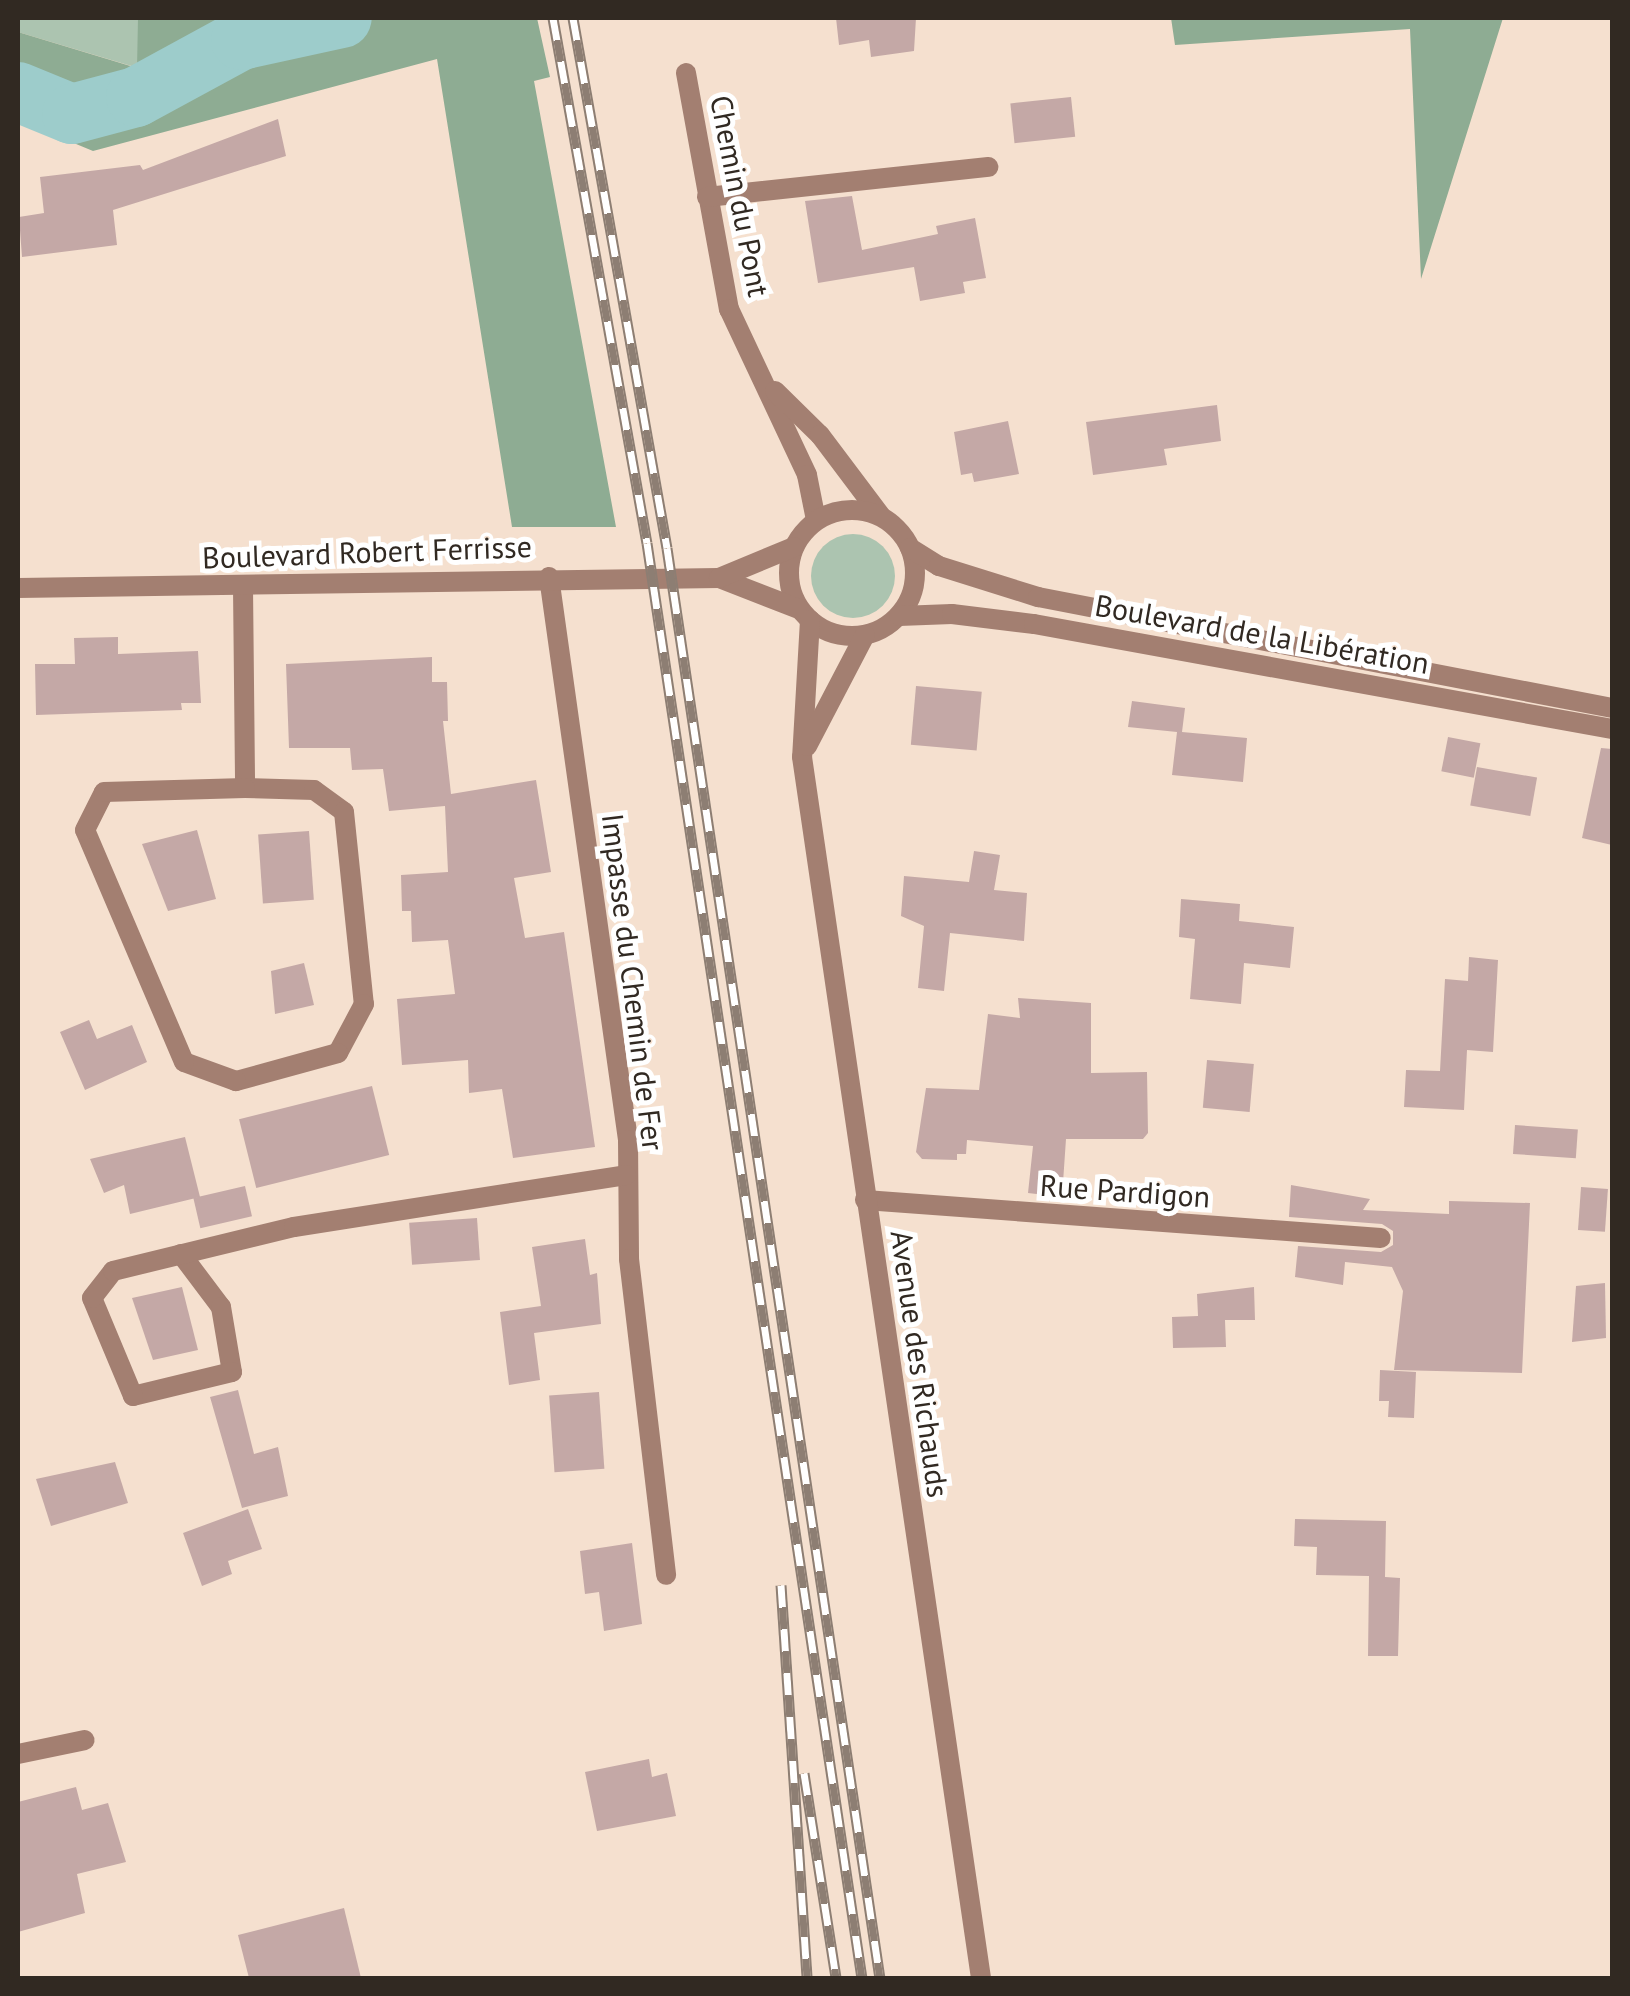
<!DOCTYPE html>
<html>
<head>
<meta charset="utf-8">
<style>
  body { margin:0 }
  #map { position:relative; width:1630px; height:1996px; overflow:hidden; background:#f5e0cf; font-family:"PT Sans",sans-serif }
  div>[style] { position:absolute }
  [style*='--x'] { left:calc(var(--x)*1px); top:calc(var(--y)*1px); width:calc(var(--w)*1px); rotate:calc(var(--a)*1deg) }
  .green>* { inset:0; background:#acc4b0 }
  .round { border-radius:50% }
  .forest>* { inset:0; background:#8eac93 }
  .river>* { height:60px; margin:-30px; padding:0 30px; transform-origin:30px; border-radius:30px; background:#9dcccb }
  .building>* { inset:0; background:#c4a8a6; transform-origin:0 0 }
  .minor>* { height:20px; margin:-10px; padding:0 10px; transform-origin:10px; border-radius:10px; background:#a37f71 }
  .tertiary>* { height:20px; margin:-10px; padding:0 10px; transform-origin:10px; border-radius:10px; background:#a37f71 }
  .tertiary>.ring { margin:-10px; padding:0; box-sizing:content-box; background:none; border:20px solid #a37f71; border-radius:50% }
  .rail>* { height:11px; margin-top:-5.5px; transform-origin:0; background:repeating-linear-gradient(90deg,#fff 0 22px,#8d7e73 0 44px); box-sizing:border-box; border-block:2px solid #8d7e73 }
  span { translate:-50% -50%; white-space:nowrap; text-align:center; line-height:1.15; -webkit-text-stroke:10px #fff; paint-order:stroke }
  .street-label { font-size:30px; color:#312922 }
  .frame { position:absolute; inset:0; border:20px solid #312922; pointer-events:none }
</style>
</head>
<body>
<div id="map">
  <div class="green">
    <i style="clip-path:polygon(18px 18px,138px 18px,138px 68px,18px 32px)"></i>
    <i class="round" style="left:811px;top:534px;width:84px;height:84px"></i>
  </div>
  <div class="forest">
    <i style="clip-path:polygon(138px 18px,537px 18px,550px 77px,534px 81px,616px 527px,512px 527px,437px 59px,93px 151px,18px 120px,18px 32px,137px 68px)"></i>
    <i style="clip-path:polygon(1171px 18px,1503px 18px,1421px 279px,1410px 29px,1175px 45px)"></i>
  </div>
  <div class="river">
    <i style="--x:18;--y:92;--w:58;--a:22.2"></i>
    <i style="--x:72;--y:114;--w:66;--a:-14.9"></i>
    <i style="--x:136;--y:97;--w:119;--a:-28.5"></i>
    <i style="--x:241;--y:40;--w:103;--a:-12.3"></i>
  </div>
  <div class="building">
    <i style="clip-path:polygon(836px 18px,916px 18px,914px 51px,871px 57px,869px 40px,839px 45px)"></i>
    <i style="left:1071px;top:97px;width:40px;height:61px;rotate:84deg"></i>
    <i style="clip-path:polygon(278px 119px,286px 156px,113px 210px,117px 245px,22px 257px,19px 217px,44px 213px,40px 177px,140px 165px,143px 170px)"></i>
    <i style="clip-path:polygon(852px 196px,862px 250px,938px 234px,936px 226px,975px 218px,986px 278px,963px 282px,965px 293px,920px 301px,914px 267px,818px 283px,805px 201px)"></i>
    <i style="clip-path:polygon(1217px 405px,1221px 441px,1164px 449px,1167px 465px,1093px 475px,1086px 422px)"></i>
    <i style="clip-path:polygon(1008px 421px,1019px 474px,974px 482px,972px 473px,961px 475px,954px 432px)"></i>
    <i style="clip-path:polygon(118px 637px,118px 654px,198px 651px,201px 703px,181px 703px,182px 710px,36px 715px,35px 664px,75px 664px,74px 638px)"></i>
    <i style="clip-path:polygon(432px 657px,432px 682px,447px 682px,448px 721px,443px 721px,451px 794px,536px 780px,551px 872px,514px 878px,525px 938px,564px 932px,595px 1147px,513px 1158px,502px 1089px,469px 1093px,468px 1060px,402px 1065px,397px 999px,455px 994px,448px 940px,412px 942px,411px 911px,402px 911px,401px 875px,448px 872px,445px 806px,389px 811px,383px 769px,352px 770px,350px 748px,289px 748px,286px 664px)"></i>
    <i style="left:916px;top:686px;width:66px;height:59px;rotate:5deg"></i>
    <i style="clip-path:polygon(1132px 701px,1185px 708px,1182px 732px,1247px 738px,1243px 782px,1172px 775px,1177px 732px,1128px 727px)"></i>
    <i style="left:1448px;top:737px;width:33px;height:35px;rotate:11deg"></i>
    <i style="clip-path:polygon(1601px 748px,1612px 749px,1612px 845px,1582px 838px)"></i>
    <i style="left:1477px;top:767px;width:61px;height:39px;rotate:10deg"></i>
    <i style="clip-path:polygon(197px 830px,216px 899px,168px 911px,142px 844px)"></i>
    <i style="left:309px;top:831px;width:69px;height:51px;rotate:86deg"></i>
    <i style="clip-path:polygon(974px 851px,1000px 855px,994px 890px,1027px 893px,1024px 941px,950px 933px,944px 991px,918px 988px,924px 926px,901px 916px,904px 876px,969px 882px)"></i>
    <i style="clip-path:polygon(1181px 899px,1240px 904px,1239px 921px,1294px 927px,1290px 968px,1244px 963px,1241px 1004px,1190px 999px,1195px 939px,1179px 937px)"></i>
    <i style="clip-path:polygon(1469px 957px,1498px 960px,1493px 1052px,1467px 1050px,1464px 1110px,1404px 1107px,1406px 1070px,1440px 1071px,1445px 979px,1468px 981px)"></i>
    <i style="clip-path:polygon(304px 963px,314px 1005px,275px 1014px,271px 971px)"></i>
    <i style="clip-path:polygon(1018px 998px,1091px 1003px,1091px 1073px,1147px 1072px,1148px 1133px,1143px 1139px,1066px 1139px,1062px 1197px,1028px 1193px,1033px 1146px,967px 1140px,966px 1154px,957px 1154px,957px 1160px,922px 1159px,916px 1152px,926px 1088px,979px 1090px,988px 1014px,1020px 1018px)"></i>
    <i style="clip-path:polygon(89px 1020px,97px 1039px,132px 1025px,147px 1062px,85px 1090px,60px 1032px)"></i>
    <i style="left:1207px;top:1060px;width:47px;height:48px;rotate:5deg"></i>
    <i style="left:372px;top:1086px;width:71px;height:137px;rotate:76deg"></i>
    <i style="left:1515px;top:1125px;width:63px;height:29px;rotate:4deg"></i>
    <i style="clip-path:polygon(185px 1137px,200px 1197px,130px 1214px,124px 1185px,104px 1193px,90px 1159px)"></i>
    <i style="clip-path:polygon(1291px 1185px,1370px 1199px,1363px 1210px,1449px 1214px,1449px 1201px,1530px 1203px,1522px 1373px,1394px 1370px,1403px 1291px,1392px 1267px,1345px 1262px,1343px 1285px,1295px 1277px,1298px 1246px,1381px 1252px,1393px 1245px,1393px 1231px,1382px 1224px,1289px 1217px)"></i>
    <i style="left:245px;top:1186px;width:31px;height:53px;rotate:77deg"></i>
    <i style="left:1581px;top:1187px;width:27px;height:43px;rotate:4deg"></i>
    <i style="left:477px;top:1218px;width:42px;height:68px;rotate:86deg"></i>
    <i style="clip-path:polygon(585px 1239px,590px 1275px,597px 1273px,601px 1324px,534px 1333px,540px 1380px,509px 1385px,500px 1312px,541px 1306px,532px 1247px)"></i>
    <i style="clip-path:polygon(1605px 1283px,1606px 1338px,1572px 1342px,1576px 1286px)"></i>
    <i style="clip-path:polygon(182px 1287px,198px 1350px,153px 1360px,132px 1298px)"></i>
    <i style="clip-path:polygon(1254px 1287px,1255px 1320px,1225px 1320px,1226px 1347px,1173px 1348px,1172px 1317px,1198px 1316px,1197px 1294px)"></i>
    <i style="clip-path:polygon(1380px 1370px,1416px 1372px,1414px 1418px,1388px 1417px,1389px 1401px,1379px 1401px)"></i>
    <i style="clip-path:polygon(238px 1390px,254px 1454px,278px 1447px,288px 1496px,242px 1508px,210px 1397px)"></i>
    <i style="left:599px;top:1392px;width:77px;height:50px;rotate:86deg"></i>
    <i style="clip-path:polygon(115px 1462px,128px 1503px,51px 1526px,36px 1479px)"></i>
    <i style="clip-path:polygon(248px 1509px,262px 1549px,228px 1561px,232px 1574px,202px 1586px,183px 1533px)"></i>
    <i style="clip-path:polygon(1295px 1519px,1386px 1521px,1385px 1577px,1370px 1576px,1400px 1578px,1398px 1656px,1368px 1656px,1369px 1576px,1316px 1575px,1317px 1547px,1294px 1546px)"></i>
    <i style="clip-path:polygon(632px 1543px,642px 1624px,604px 1631px,599px 1592px,585px 1594px,580px 1551px)"></i>
    <i style="clip-path:polygon(649px 1759px,652px 1777px,667px 1773px,676px 1816px,597px 1831px,585px 1772px)"></i>
    <i style="clip-path:polygon(76px 1787px,82px 1810px,108px 1803px,126px 1862px,77px 1874px,85px 1913px,18px 1932px,18px 1802px)"></i>
    <i style="clip-path:polygon(344px 1908px,361px 1978px,249px 1978px,238px 1935px)"></i>
  </div>
  <div class="minor">
    <i style="--x:686;--y:73;--w:240;--a:79.7"></i>
    <i style="--x:729;--y:309;--w:183;--a:64.8"></i>
    <i style="--x:807;--y:475;--w:46;--a:78.7"></i>
    <i style="--x:707;--y:197;--w:283;--a:-6.1"></i>
    <i style="--x:775;--y:391;--w:63;--a:44.4"></i>
    <i style="--x:820;--y:435;--w:101;--a:53"></i>
    <i style="--x:549;--y:577;--w:569;--a:82.01"></i>
    <i style="--x:628;--y:1140;--w:119;--a:89.5"></i>
    <i style="--x:629;--y:1259;--w:318;--a:83.3"></i>
    <i style="--x:243;--y:587;--w:201;--a:89.4"></i>
    <i style="--x:245;--y:788;--w:69;--a:1.7"></i>
    <i style="--x:314;--y:790;--w:37;--a:36"></i>
    <i style="--x:344;--y:812;--w:193;--a:84.1"></i>
    <i style="--x:364;--y:1004;--w:55;--a:118"></i>
    <i style="--x:338;--y:1053;--w:106;--a:164.6"></i>
    <i style="--x:236;--y:1081;--w:55;--a:-159.9"></i>
    <i style="--x:184;--y:1062;--w:252;--a:-113.1"></i>
    <i style="--x:85;--y:830;--w:42;--a:-63.4"></i>
    <i style="--x:104;--y:792;--w:141;--a:-1.6"></i>
    <i style="--x:865;--y:1200;--w:517;--a:4.21"></i>
    <i style="--x:181;--y:1254;--w:66;--a:53"></i>
    <i style="--x:221;--y:1307;--w:66;--a:80.4"></i>
    <i style="--x:232;--y:1372;--w:102;--a:166.4"></i>
    <i style="--x:133;--y:1396;--w:106;--a:-112.7"></i>
    <i style="--x:92;--y:1298;--w:34;--a:-52"></i>
    <i style="--x:113;--y:1271;--w:186;--a:-13.7"></i>
    <i style="--x:294;--y:1227;--w:336;--a:-8.9"></i>
    <i style="--x:18;--y:1754;--w:68;--a:-11.8"></i>
  </div>
  <div class="tertiary">
    <i class="ring" style="left:789px;top:510px;width:106px;height:106px"></i>
    <i style="--x:910;--y:548;--w:34;--a:32"></i>
    <i style="--x:939;--y:566;--w:104;--a:17.4"></i>
    <i style="--x:1038;--y:597;--w:585;--a:10.94"></i>
    <i style="--x:719;--y:578;--w:86;--a:21.2"></i>
    <i style="--x:18;--y:588;--w:701;--a:-0.82"></i>
    <i style="--x:719;--y:578;--w:81;--a:-22.5"></i>
    <i style="--x:899;--y:616;--w:53;--a:-2.2"></i>
    <i style="--x:952;--y:614;--w:83;--a:7"></i>
    <i style="--x:1034;--y:624;--w:587;--a:10.3"></i>
    <i style="--x:810;--y:620;--w:137;--a:93.3"></i>
    <i style="--x:802;--y:757;--w:1234;--a:81.66"></i>
    <i style="--x:807;--y:746;--w:125;--a:-62.4"></i>
  </div>
  <div class="rail">
    <i style="--x:553;--y:18;--w:533;--a:79.85"></i>
    <i style="--x:647;--y:543;--w:1451;--a:81.48"></i>
    <i style="--x:573;--y:18;--w:538;--a:79.94"></i>
    <i style="--x:667;--y:548;--w:1446;--a:81.53"></i>
    <i style="--x:781;--y:1585;--w:394;--a:86.2"></i>
    <i style="--x:804;--y:1773;--w:207;--a:81.1"></i>
  </div>
  <div class="street-label">
    <span style="left:740px;top:196px;rotate:79deg">Chemin du Pont</span>
    <span style="left:367px;top:552px;rotate:-2deg">Boulevard Robert Ferrisse</span>
    <span style="left:1262px;top:634px;rotate:10deg">Boulevard de la Libération</span>
    <span style="left:633px;top:982px;rotate:83deg">Impasse du Chemin de Fer</span>
    <span style="left:1125px;top:1191px;rotate:4deg">Rue Pardigon</span>
    <span style="left:920px;top:1364px;rotate:82deg">Avenue des Richauds</span>
  </div>
  <div class="frame"></div>
</div>
</body>
</html>
